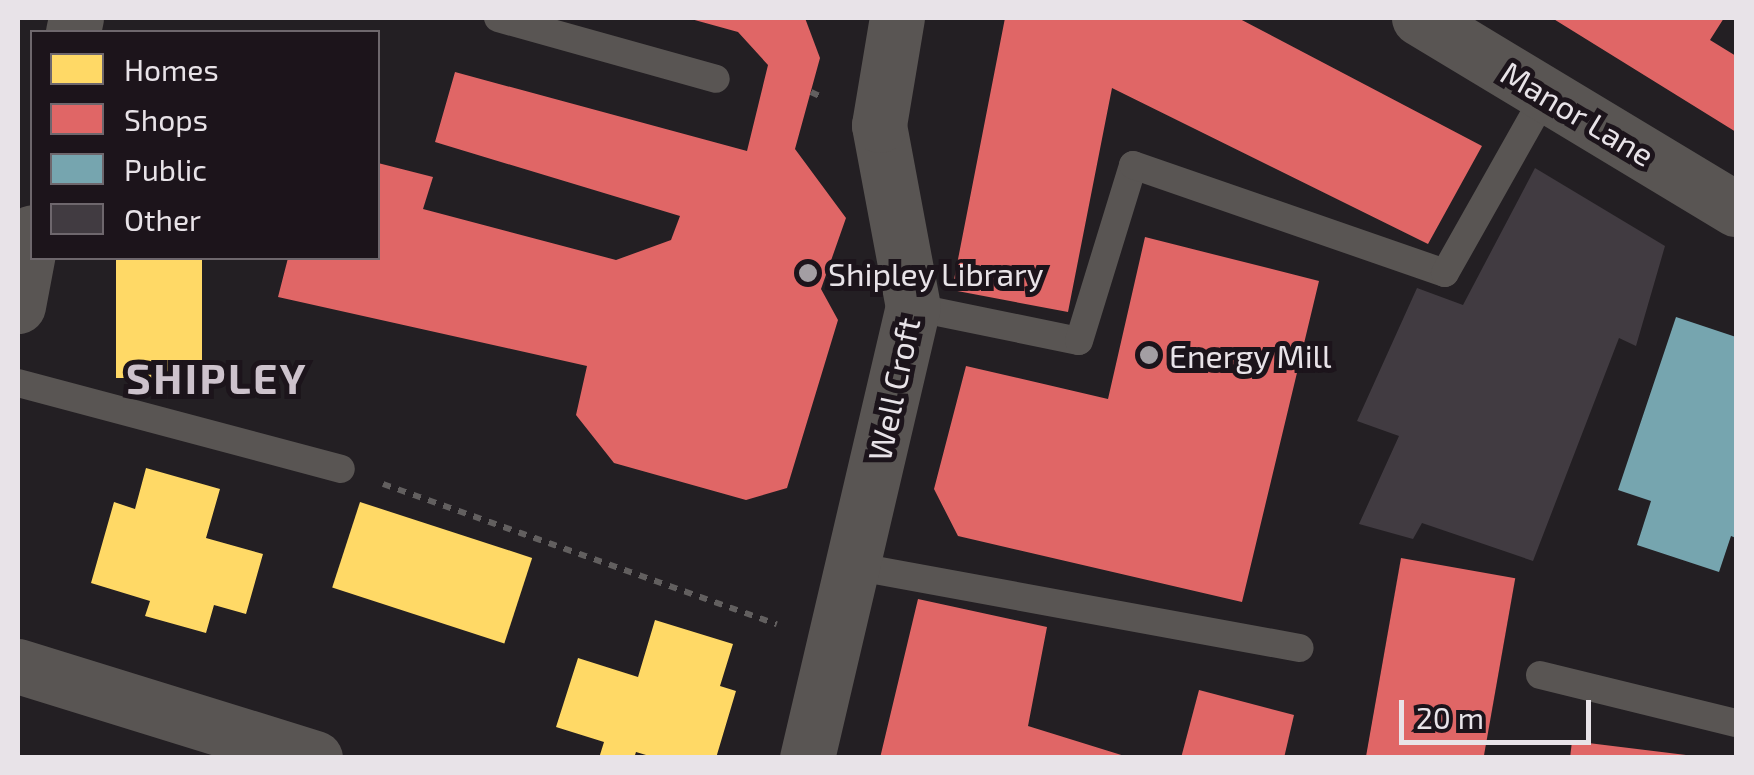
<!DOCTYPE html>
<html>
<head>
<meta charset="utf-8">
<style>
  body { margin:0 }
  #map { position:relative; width:1754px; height:775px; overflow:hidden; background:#231f23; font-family:"Exo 2",sans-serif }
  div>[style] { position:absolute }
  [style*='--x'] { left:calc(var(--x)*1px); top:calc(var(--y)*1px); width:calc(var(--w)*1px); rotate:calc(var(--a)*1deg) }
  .homes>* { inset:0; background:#ffd966; transform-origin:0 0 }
  .shops>* { inset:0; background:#e06666; transform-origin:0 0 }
  .public>* { inset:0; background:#76a5af }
  .building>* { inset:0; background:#413b41 }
  .path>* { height:6px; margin-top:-3px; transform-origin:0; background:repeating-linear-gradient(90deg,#625f5f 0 8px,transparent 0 16px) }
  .lane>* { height:28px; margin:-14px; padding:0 14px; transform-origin:14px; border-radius:14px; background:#595553 }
  .street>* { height:55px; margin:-27.5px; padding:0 27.5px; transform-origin:27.5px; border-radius:27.5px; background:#595553 }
  .dots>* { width:28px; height:28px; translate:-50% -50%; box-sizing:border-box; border:5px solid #1c141b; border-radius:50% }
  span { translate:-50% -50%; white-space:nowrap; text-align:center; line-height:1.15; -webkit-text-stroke:10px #1c141b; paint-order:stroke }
  .street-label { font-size:32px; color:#e8e3e8 }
  .poi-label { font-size:32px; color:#e8e3e8 }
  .left { translate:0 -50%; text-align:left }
  .district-label { font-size:42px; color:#cdc2cc; font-weight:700; letter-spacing:2.5px }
  .frame { position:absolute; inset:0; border:20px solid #e8e3e8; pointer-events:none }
  .legend { position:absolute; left:30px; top:30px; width:350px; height:230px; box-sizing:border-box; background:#1c141b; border:2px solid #6e676d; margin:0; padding:12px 18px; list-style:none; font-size:30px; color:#e8e3e8 }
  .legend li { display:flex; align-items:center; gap:20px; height:50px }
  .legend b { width:50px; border:2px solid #6e676d }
  .scale { position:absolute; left:1399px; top:700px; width:192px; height:45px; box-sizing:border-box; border:5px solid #e8e3e8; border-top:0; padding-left:12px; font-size:30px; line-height:35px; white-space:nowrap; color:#e8e3e8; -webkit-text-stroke:8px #1c141b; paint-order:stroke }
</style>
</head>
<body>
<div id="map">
  <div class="homes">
    <i style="left:116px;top:258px;width:86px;height:120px"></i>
    <i style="clip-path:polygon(146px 468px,220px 489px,206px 538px,263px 554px,246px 614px,214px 605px,206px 633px,145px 616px,150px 601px,91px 583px,114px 502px,135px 509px)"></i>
    <i style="left:360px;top:502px;width:181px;height:90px;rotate:18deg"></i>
    <i style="clip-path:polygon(655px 620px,733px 644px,720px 686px,736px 691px,716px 758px,656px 758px,636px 752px,634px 758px,599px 758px,604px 742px,556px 727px,578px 658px,638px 677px)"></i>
  </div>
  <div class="shops">
    <i style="clip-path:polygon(1005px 18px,1238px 18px,1482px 146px,1428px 244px,1112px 88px,1068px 312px,952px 290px)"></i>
    <i style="clip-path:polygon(1552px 18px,1724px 18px,1710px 40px,1736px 56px,1736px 132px)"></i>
    <i style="clip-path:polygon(691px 19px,805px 18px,820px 58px,795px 149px,846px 218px,821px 289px,838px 320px,787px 488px,746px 500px,614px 463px,576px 415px,587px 366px,278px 297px,288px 258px,378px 258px,378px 163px,433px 177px,423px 209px,616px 260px,671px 240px,680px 216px,435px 142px,455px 72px,747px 151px,768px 65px,738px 32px)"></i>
    <i style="clip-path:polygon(1145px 237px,1319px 281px,1242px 602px,958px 536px,934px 489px,966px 366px,1108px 399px)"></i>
    <i style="left:1401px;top:558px;width:116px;height:203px;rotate:10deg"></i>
    <i style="clip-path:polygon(918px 599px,1047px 627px,1028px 726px,1131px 758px,880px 758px)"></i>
    <i style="clip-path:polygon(1199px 690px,1294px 715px,1284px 758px,1181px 758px)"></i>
    <i style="clip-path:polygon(1572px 741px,1686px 755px,1686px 758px,1570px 758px)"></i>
  </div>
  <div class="public">
    <i style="clip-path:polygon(1676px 317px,1736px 337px,1736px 538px,1731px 536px,1719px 572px,1637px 545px,1651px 501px,1618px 490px)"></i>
  </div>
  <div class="building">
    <i style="clip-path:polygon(1535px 168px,1665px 246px,1636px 346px,1619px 338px,1533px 561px,1422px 523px,1413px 539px,1359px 524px,1399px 436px,1357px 421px,1417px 288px,1463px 305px)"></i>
  </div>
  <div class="path">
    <i style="--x:811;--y:92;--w:14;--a:25"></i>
    <i style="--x:383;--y:484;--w:418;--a:19.6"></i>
  </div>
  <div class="lane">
    <i style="--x:498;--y:18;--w:226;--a:15.6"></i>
    <i style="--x:913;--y:307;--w:169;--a:11.6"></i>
    <i style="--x:1079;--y:341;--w:184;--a:-72.9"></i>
    <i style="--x:1133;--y:165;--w:330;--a:19.1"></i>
    <i style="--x:1445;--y:273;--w:206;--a:-60.6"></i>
    <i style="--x:18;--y:383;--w:334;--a:14.9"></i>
    <i style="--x:853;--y:566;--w:454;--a:10.4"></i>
    <i style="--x:1540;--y:675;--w:202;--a:13.8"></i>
  </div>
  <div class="street">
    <i style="--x:1419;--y:18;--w:370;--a:31.1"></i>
    <i style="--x:73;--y:32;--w:14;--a:-78"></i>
    <i style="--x:18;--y:306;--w:75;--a:-79.3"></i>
    <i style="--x:18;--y:666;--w:311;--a:17.2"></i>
    <i style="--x:807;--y:758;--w:463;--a:-76.8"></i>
    <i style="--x:913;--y:307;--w:185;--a:-100.6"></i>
    <i style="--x:879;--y:125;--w:109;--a:-80.5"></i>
  </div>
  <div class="dots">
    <i style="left:808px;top:273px;background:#a39ea3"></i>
    <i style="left:1149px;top:355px;background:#a39ea3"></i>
  </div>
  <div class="street-label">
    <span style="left:1578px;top:113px;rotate:31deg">Manor Lane</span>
    <span style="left:893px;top:389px;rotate:-78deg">Well Croft</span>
  </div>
  <div class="poi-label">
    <span class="left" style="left:828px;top:273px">Shipley Library</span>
    <span class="left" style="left:1169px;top:355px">Energy Mill</span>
  </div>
  <div class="district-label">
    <span style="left:217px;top:377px">SHIPLEY</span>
  </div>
  <div class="frame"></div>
  <ul class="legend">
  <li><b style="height:28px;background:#ffd966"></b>Homes</li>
  <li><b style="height:28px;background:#e06666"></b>Shops</li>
  <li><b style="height:28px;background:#76a5af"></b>Public</li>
  <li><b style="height:28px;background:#413b41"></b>Other</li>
  </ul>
  <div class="scale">20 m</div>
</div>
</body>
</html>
